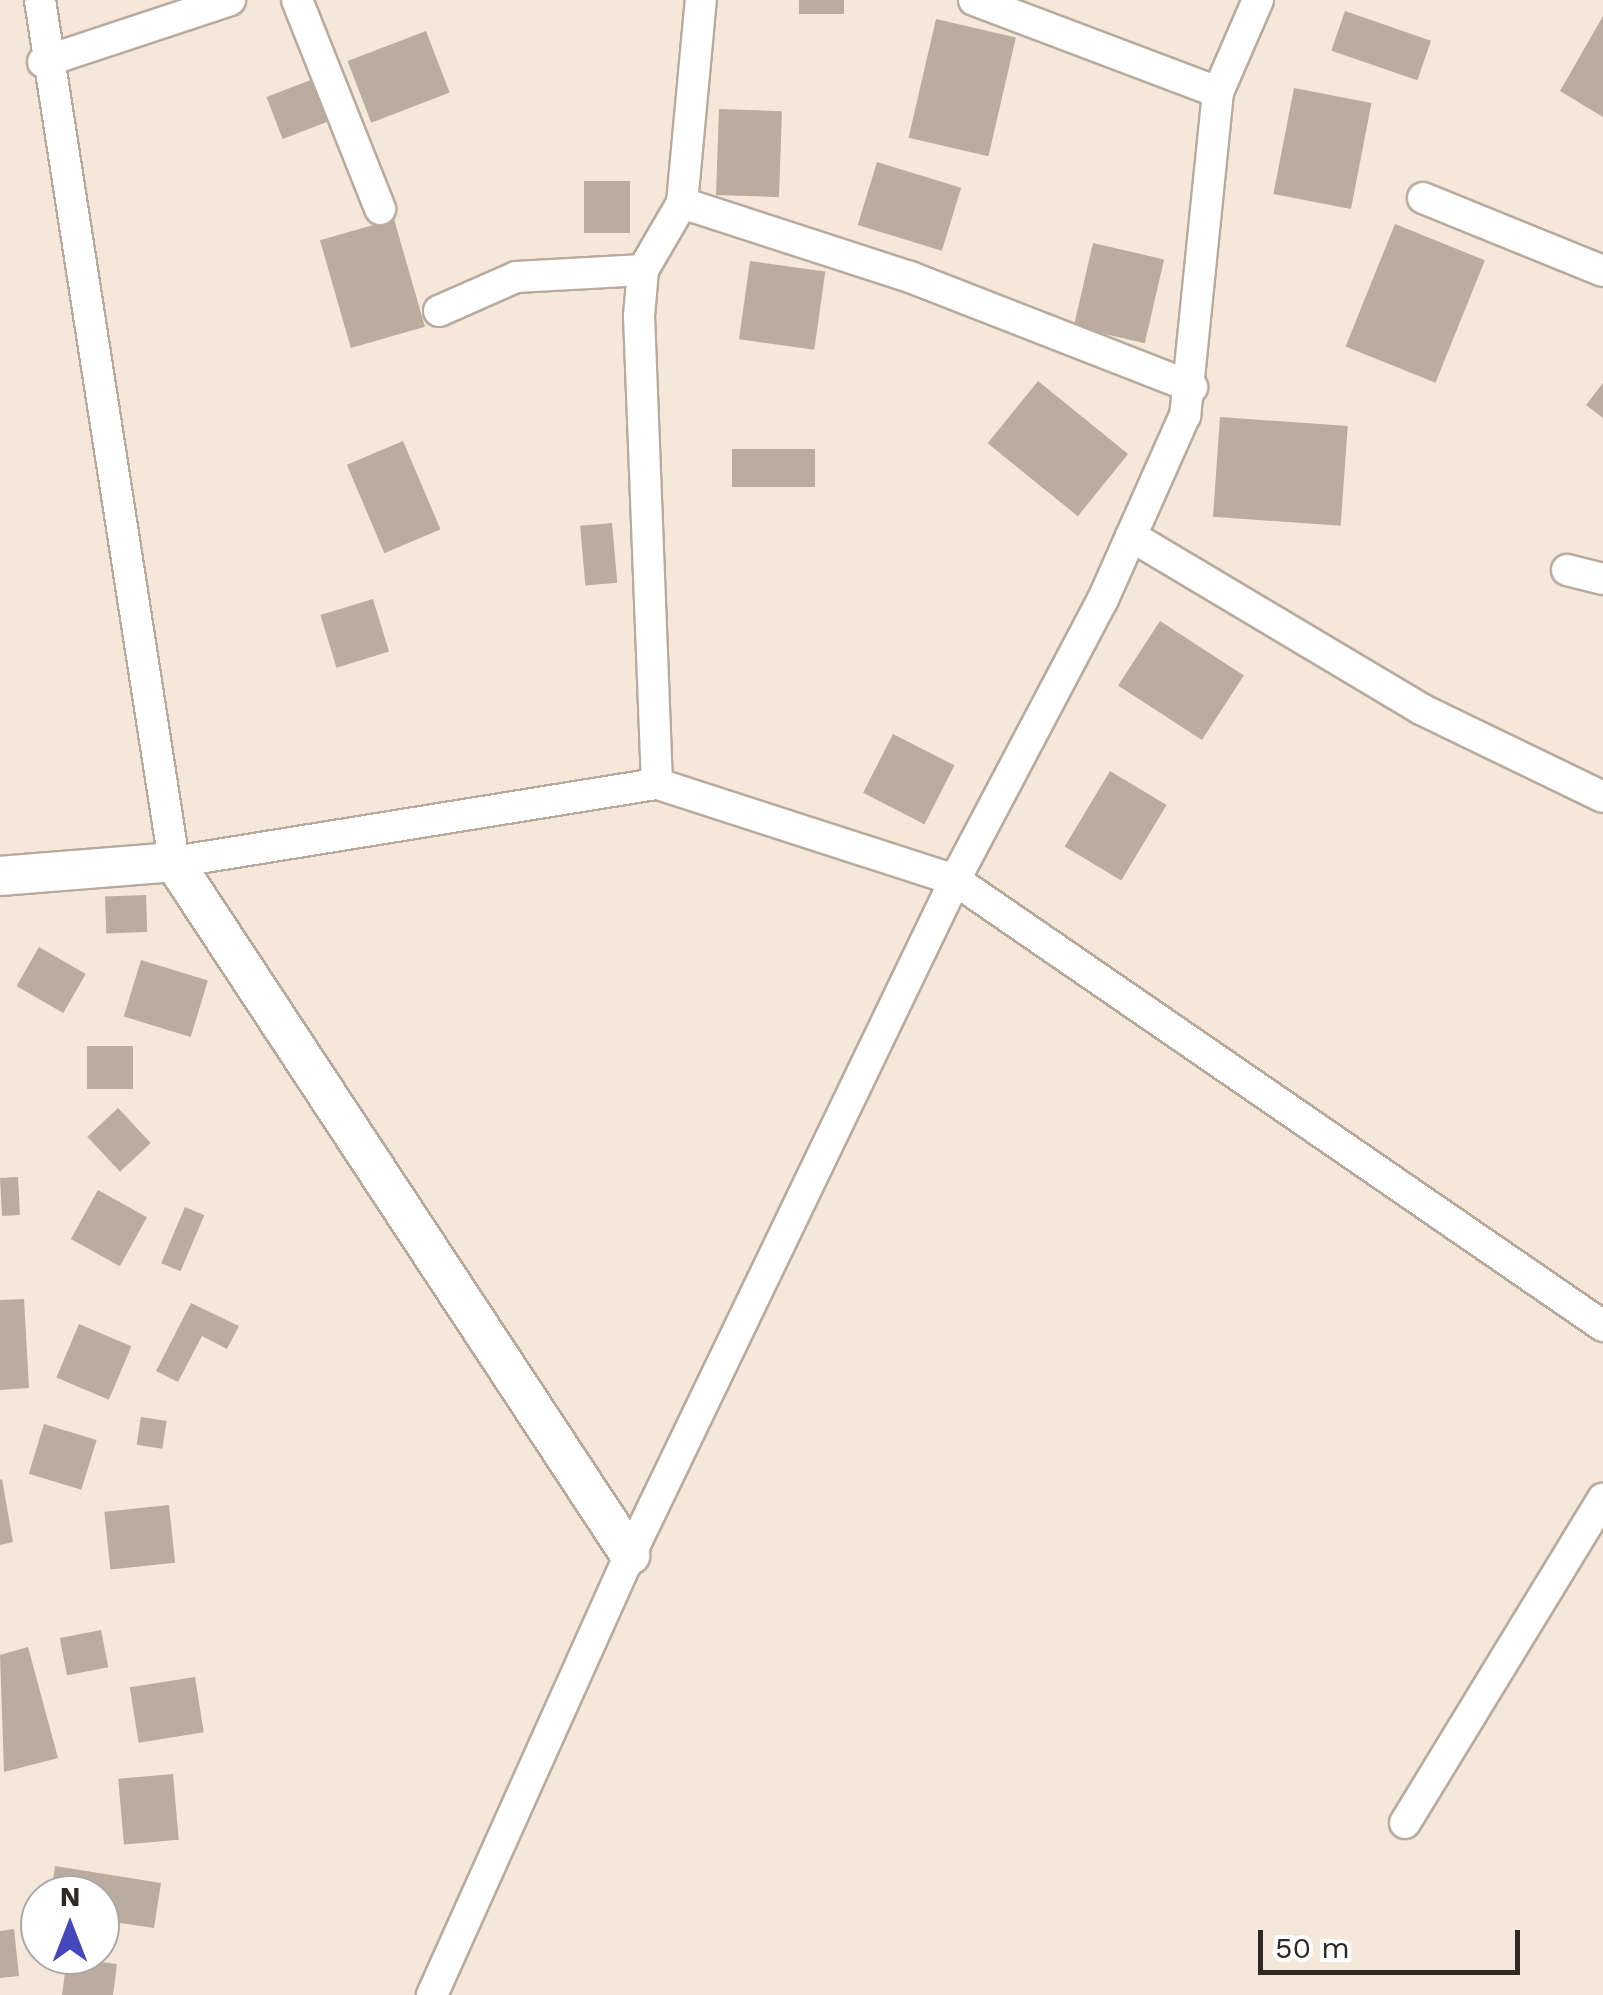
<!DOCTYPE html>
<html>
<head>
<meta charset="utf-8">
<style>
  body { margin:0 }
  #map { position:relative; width:1603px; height:1995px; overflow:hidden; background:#f5e7da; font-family:"Work Sans",sans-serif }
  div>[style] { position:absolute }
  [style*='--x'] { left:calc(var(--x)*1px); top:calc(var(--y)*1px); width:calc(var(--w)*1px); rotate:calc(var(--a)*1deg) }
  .building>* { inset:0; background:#baada0; transform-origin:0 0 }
  .roads { filter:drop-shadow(2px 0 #b8ab9e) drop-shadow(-2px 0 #b8ab9e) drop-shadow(0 2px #b8ab9e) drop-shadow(0 -2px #b8ab9e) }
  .minor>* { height:30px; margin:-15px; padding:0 15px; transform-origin:15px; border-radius:15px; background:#fff }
  .tertiary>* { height:38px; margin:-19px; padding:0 19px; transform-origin:19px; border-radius:19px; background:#fff }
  span { translate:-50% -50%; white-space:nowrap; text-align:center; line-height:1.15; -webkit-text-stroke:8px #fff; paint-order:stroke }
  .north { position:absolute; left:20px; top:1875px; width:100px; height:100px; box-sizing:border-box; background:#fff; border:2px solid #aba9a7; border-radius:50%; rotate:0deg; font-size:28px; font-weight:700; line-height:40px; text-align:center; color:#2e2924 }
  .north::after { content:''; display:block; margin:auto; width:35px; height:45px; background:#4547bc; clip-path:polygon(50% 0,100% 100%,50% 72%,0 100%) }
  .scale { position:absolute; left:1258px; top:1930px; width:262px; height:45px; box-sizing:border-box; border:5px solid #2e2924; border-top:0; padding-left:12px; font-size:30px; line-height:35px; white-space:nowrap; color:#2e2924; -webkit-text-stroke:8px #fff; paint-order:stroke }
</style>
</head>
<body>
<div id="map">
  <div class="building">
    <i style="left:799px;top:0;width:45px;height:14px"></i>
    <i style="left:1345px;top:11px;width:91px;height:42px;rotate:19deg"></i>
    <i style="clip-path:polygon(1603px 16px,1603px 117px,1560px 91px)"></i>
    <i style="left:936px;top:19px;width:82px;height:122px;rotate:13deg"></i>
    <i style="left:426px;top:31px;width:66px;height:84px;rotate:69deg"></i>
    <i style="left:329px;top:73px;width:45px;height:67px;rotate:69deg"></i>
    <i style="left:1294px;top:88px;width:79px;height:108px;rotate:11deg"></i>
    <i style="left:719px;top:109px;width:63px;height:86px;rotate:2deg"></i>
    <i style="left:877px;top:162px;width:88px;height:66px;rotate:17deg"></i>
    <i style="left:584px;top:181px;width:46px;height:52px"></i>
    <i style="left:394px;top:219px;width:112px;height:77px;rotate:74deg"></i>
    <i style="left:1395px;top:224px;width:97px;height:132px;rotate:22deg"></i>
    <i style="left:1093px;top:243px;width:73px;height:86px;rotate:13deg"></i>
    <i style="left:750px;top:261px;width:76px;height:79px;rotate:8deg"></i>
    <i style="left:1038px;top:381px;width:116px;height:80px;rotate:39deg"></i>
    <i style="clip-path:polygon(1603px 383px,1603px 418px,1586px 405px)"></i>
    <i style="left:1220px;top:417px;width:128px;height:100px;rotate:4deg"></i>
    <i style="left:403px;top:441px;width:96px;height:61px;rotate:67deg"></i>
    <i style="left:732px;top:449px;width:83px;height:38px"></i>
    <i style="left:612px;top:523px;width:60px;height:32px;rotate:85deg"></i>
    <i style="left:373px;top:599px;width:55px;height:55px;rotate:73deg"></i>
    <i style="left:1160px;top:621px;width:100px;height:77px;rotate:33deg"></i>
    <i style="left:893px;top:734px;width:69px;height:66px;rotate:27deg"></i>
    <i style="left:1110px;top:771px;width:66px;height:88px;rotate:31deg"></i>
    <i style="left:146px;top:895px;width:37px;height:41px;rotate:88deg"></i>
    <i style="left:39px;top:947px;width:54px;height:45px;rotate:30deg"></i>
    <i style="left:141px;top:960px;width:70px;height:59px;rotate:17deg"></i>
    <i style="left:87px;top:1046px;width:46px;height:43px"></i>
    <i style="left:118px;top:1108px;width:48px;height:42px;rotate:47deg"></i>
    <i style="left:18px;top:1177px;width:38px;height:18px;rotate:87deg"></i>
    <i style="left:98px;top:1190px;width:56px;height:56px;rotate:29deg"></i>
    <i style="left:185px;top:1207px;width:21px;height:61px;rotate:23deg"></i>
    <i style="clip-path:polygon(24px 1299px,29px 1388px,0 1390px,0 1300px)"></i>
    <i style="clip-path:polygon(191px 1303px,239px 1326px,227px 1349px,202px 1336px,178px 1382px,156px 1371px)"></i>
    <i style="left:79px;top:1324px;width:57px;height:58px;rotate:23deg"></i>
    <i style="left:141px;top:1417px;width:26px;height:28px;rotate:9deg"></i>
    <i style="left:44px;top:1424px;width:55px;height:52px;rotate:17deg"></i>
    <i style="clip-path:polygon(2px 1479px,13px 1542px,0 1545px,0 1480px)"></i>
    <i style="left:169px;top:1505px;width:58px;height:65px;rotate:84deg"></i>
    <i style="left:101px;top:1630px;width:38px;height:42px;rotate:79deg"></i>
    <i style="clip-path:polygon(28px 1647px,58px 1758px,4px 1772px,0 1655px)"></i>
    <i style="left:195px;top:1677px;width:56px;height:66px;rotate:81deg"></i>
    <i style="left:173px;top:1774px;width:66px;height:55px;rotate:85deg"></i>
    <i style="clip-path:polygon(55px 1866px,161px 1883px,154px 1928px,100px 1920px,100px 1895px,51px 1895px)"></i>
    <i style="clip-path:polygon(14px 1929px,19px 1976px,0 1978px,0 1931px)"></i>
    <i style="clip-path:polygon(67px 1958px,117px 1964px,113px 1995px,62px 1995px)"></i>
  </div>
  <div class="roads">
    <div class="minor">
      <i style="--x:40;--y:0;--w:872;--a:81.16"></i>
      <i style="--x:174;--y:862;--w:489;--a:-9.2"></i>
      <i style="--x:297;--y:0;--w:225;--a:68.3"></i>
      <i style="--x:974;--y:0;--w:261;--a:20.7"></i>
      <i style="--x:1258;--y:0;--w:100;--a:113.5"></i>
      <i style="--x:1218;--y:92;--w:325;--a:95.8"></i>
      <i style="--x:1185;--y:415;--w:201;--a:114"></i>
      <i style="--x:1103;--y:599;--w:318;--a:117.8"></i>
      <i style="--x:955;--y:880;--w:787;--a:34.54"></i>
      <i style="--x:43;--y:62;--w:197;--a:-18.3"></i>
      <i style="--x:1423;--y:198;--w:194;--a:22.1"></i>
      <i style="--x:682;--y:203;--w:240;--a:18"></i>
      <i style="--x:910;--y:277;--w:303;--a:21.3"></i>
      <i style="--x:439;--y:311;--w:84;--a:-23.8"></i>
      <i style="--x:516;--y:277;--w:127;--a:-3.2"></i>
      <i style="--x:1131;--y:536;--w:338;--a:30.8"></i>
      <i style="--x:1421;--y:709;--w:202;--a:25.8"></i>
      <i style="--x:1567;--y:570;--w:37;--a:14"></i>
      <i style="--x:1405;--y:1823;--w:380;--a:-58.6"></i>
      <i style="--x:432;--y:1995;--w:482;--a:-65.8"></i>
      <i style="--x:630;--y:1555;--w:749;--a:-64.29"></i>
      <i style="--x:955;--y:880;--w:313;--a:-162.1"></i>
      <i style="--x:657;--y:784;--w:468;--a:-92.2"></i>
      <i style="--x:639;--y:316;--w:46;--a:-85"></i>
      <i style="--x:643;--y:270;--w:78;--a:-59.8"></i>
      <i style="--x:682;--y:203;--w:204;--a:-84.7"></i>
    </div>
    <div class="tertiary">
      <i style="--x:0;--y:876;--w:175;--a:-4.6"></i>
      <i style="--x:174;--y:862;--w:830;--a:56.65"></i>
    </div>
  </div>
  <div class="north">N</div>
  <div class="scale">50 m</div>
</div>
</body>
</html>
